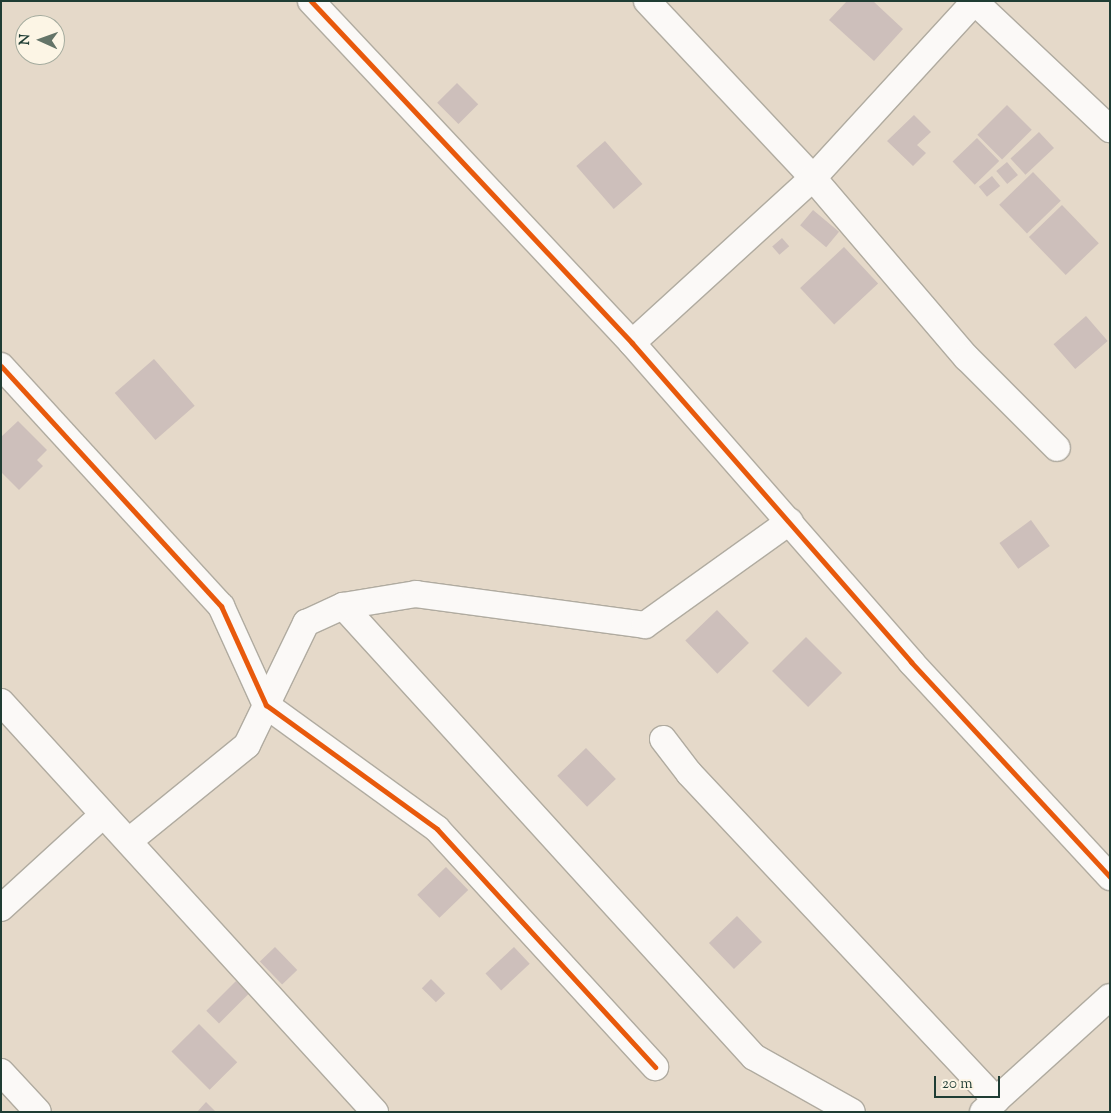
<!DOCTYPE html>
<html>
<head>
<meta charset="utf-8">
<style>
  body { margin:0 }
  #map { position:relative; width:1111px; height:1113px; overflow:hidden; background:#e5d9c9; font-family:"Sorts Mill Goudy",serif }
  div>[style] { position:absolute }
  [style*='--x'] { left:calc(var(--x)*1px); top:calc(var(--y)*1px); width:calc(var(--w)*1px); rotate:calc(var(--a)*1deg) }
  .building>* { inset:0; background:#cdbfbb; transform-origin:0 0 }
  .roads { filter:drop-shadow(1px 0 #b0aba0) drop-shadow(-1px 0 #b0aba0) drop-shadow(0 1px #b0aba0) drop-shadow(0 -1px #b0aba0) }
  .minor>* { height:26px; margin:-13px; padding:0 13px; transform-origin:13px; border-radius:13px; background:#fbf9f7 }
  .cycleway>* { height:5px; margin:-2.5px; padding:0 2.5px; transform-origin:2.5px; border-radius:2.5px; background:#e8590c }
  span { translate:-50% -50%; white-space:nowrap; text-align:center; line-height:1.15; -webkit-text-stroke:4px #fcf5e5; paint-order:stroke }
  .frame { position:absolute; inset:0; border:2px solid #1f3d34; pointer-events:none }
  .north { position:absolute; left:15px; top:15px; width:50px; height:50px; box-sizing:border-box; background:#fcf5e5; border:1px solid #a4ab9e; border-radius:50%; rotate:272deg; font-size:14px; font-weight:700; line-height:20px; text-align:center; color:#1f3d34 }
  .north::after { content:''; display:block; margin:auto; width:18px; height:22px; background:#647468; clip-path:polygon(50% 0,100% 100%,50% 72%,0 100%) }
  .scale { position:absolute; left:934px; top:1076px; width:66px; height:22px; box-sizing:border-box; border:2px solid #1f3d34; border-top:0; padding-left:6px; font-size:15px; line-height:18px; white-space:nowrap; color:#1f3d34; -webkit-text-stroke:4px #fcf5e5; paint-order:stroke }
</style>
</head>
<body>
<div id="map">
  <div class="building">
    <i style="clip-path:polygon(847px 1px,873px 1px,903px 29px,874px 61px,829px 20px)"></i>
    <i style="left:457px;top:83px;width:30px;height:28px;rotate:45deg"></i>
    <i style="left:1007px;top:105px;width:35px;height:42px;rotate:45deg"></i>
    <i style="clip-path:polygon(914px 115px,931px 132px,917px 145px,926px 153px,913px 166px,887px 141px)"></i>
    <i style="left:1039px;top:132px;width:22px;height:39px;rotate:47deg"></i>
    <i style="left:977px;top:138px;width:32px;height:34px;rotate:46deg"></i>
    <i style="left:605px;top:141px;width:57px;height:38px;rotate:49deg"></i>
    <i style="left:1007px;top:162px;width:17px;height:14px;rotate:50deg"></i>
    <i style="left:1033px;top:172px;width:40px;height:47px;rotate:46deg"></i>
    <i style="left:992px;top:176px;width:13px;height:17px;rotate:51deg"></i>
    <i style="left:1062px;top:205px;width:53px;height:46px;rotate:46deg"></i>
    <i style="left:813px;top:210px;width:34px;height:20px;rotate:40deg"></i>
    <i style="left:782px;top:238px;width:11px;height:13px;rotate:49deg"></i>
    <i style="left:844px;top:247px;width:50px;height:60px;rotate:47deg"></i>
    <i style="left:1086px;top:316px;width:33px;height:43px;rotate:49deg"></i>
    <i style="left:154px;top:359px;width:62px;height:52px;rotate:49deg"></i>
    <i style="clip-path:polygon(18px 421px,47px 450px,37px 460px,43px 466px,19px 490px,1px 472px,1px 437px)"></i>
    <i style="left:1031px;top:520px;width:32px;height:39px;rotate:54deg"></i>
    <i style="left:717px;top:610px;width:46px;height:44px;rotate:46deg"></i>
    <i style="left:806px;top:637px;width:51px;height:48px;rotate:45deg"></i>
    <i style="left:586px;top:748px;width:43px;height:40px;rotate:46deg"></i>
    <i style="left:446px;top:867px;width:32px;height:40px;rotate:46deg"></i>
    <i style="left:737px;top:916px;width:36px;height:39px;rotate:46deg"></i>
    <i style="left:275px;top:947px;width:32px;height:21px;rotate:46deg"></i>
    <i style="left:514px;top:947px;width:23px;height:39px;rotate:47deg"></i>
    <i style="left:431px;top:979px;width:20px;height:13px;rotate:45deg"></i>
    <i style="left:236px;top:981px;width:18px;height:42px;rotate:45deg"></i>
    <i style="left:199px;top:1024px;width:54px;height:39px;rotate:45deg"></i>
    <i style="clip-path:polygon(206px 1102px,216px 1112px,197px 1112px)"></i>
  </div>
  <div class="roads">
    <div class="minor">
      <i style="--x:311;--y:1;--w:469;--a:46.8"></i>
      <i style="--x:632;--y:343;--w:424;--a:48.8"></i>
      <i style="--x:911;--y:662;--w:293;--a:47.2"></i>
      <i style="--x:647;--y:1;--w:243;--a:46.8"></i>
      <i style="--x:813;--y:178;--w:237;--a:49.5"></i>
      <i style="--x:967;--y:358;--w:127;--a:45"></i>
      <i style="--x:974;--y:1;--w:187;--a:43.3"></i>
      <i style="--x:632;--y:343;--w:245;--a:-42.4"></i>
      <i style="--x:813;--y:178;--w:240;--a:-47.5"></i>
      <i style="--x:1;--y:366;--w:326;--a:47.5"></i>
      <i style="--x:221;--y:606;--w:109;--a:65.6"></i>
      <i style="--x:266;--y:705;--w:211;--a:35.9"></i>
      <i style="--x:437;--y:829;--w:323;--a:47.5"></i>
      <i style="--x:343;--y:606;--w:610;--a:47.66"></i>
      <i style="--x:754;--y:1057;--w:112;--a:29.3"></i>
      <i style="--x:1;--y:702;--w:555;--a:47.63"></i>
      <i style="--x:663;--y:739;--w:43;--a:52.6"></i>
      <i style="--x:689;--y:773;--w:449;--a:46.8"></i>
      <i style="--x:129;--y:841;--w:152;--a:-39.1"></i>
      <i style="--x:247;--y:745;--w:136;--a:-64.2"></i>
      <i style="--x:306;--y:623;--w:41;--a:-24.7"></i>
      <i style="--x:343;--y:606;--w:74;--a:-9.3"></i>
      <i style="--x:416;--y:594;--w:231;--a:7.7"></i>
      <i style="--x:645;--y:625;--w:178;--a:-35.6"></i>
      <i style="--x:1;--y:908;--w:138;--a:-42.4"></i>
      <i style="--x:1;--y:1072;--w:54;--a:47.2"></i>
      <i style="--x:983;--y:1112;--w:171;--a:-42.2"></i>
    </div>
  </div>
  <div class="cycleway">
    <i style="--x:311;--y:1;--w:469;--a:46.8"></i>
    <i style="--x:632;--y:343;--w:424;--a:48.8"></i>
    <i style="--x:911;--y:662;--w:293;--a:47.2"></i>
    <i style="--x:1;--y:366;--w:326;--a:47.5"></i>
    <i style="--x:221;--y:606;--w:109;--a:65.6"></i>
    <i style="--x:266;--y:705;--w:211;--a:35.9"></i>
    <i style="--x:437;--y:829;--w:323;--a:47.5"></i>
  </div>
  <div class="frame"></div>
  <div class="north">N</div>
  <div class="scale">20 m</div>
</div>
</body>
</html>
